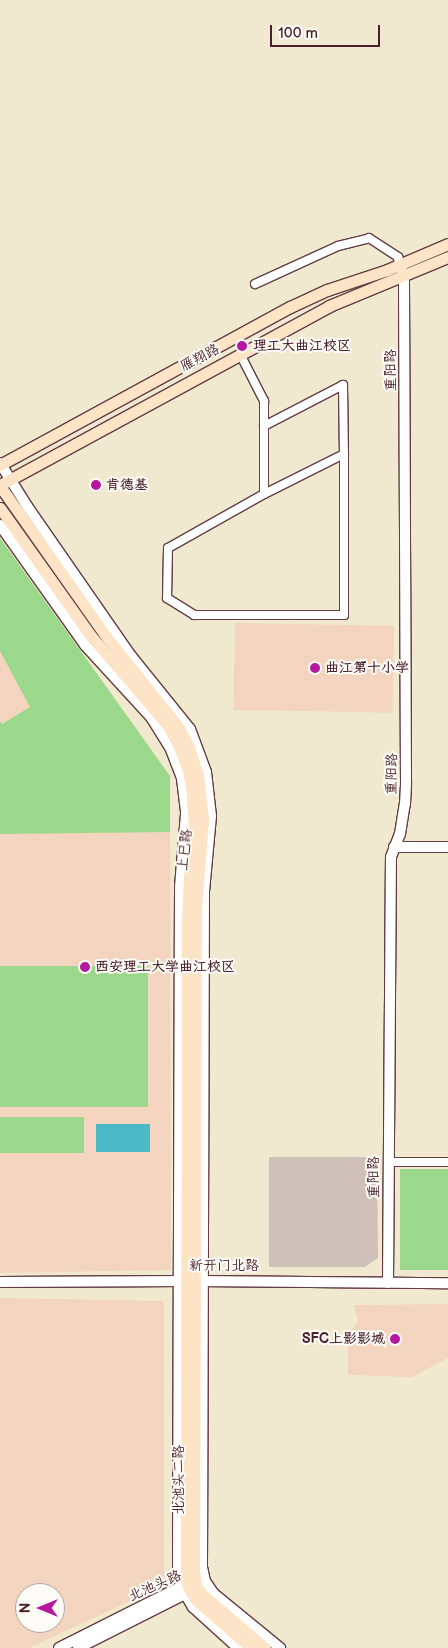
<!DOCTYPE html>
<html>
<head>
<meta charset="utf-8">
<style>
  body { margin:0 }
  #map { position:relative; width:448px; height:1648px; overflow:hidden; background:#f0e9cf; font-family:"Balsamiq Sans","LXGW WenKai TC",sans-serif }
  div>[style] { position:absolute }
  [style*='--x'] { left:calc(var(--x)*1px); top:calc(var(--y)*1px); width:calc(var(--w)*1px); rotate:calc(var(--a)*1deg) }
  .built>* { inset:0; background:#f3d4be; transform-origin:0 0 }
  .industrial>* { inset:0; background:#cfc0ba }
  .green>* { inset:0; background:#9cd88c; transform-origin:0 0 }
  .water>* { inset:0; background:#4cb9c7; transform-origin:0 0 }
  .roads { filter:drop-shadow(1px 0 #633d44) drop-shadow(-1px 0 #633d44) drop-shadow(0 1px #633d44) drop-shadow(0 -1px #633d44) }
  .minor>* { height:8px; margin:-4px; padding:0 4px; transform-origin:4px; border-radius:4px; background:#fff }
  .tertiary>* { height:10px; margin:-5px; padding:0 5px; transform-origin:5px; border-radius:5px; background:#fff }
  .secondary>* { height:11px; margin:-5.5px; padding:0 5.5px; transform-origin:5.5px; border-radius:5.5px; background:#fee4c6 }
  .dots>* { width:14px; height:14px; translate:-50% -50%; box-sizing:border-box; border:2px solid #fdfcf7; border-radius:50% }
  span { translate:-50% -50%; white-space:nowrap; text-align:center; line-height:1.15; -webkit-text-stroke:4px #fdfcf7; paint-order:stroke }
  .poi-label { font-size:14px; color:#4a1f2b; font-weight:700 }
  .left { translate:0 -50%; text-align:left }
  .right { translate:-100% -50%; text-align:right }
  .street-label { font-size:14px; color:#4a1f2b }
  .north { position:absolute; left:15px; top:1583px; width:50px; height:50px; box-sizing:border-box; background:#fdfcf7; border:1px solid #b5a4a5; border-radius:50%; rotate:270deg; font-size:14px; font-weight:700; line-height:20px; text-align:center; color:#4a1f2b }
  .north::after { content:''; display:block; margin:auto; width:18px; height:22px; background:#b5179e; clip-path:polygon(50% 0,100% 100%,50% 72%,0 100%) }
  .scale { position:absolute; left:270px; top:25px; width:110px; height:22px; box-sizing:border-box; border:2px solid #4a1f2b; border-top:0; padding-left:6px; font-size:15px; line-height:18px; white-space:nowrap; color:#4a1f2b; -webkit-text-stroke:4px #fdfcf7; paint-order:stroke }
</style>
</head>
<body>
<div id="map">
  <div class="built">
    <i style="clip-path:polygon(0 538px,170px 776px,171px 1270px,0 1273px)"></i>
    <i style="left:235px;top:623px;width:159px;height:87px;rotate:1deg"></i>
    <i style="clip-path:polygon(evenodd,0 1298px,163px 1301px,164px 1307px,164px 1577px,158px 1588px,29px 1648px,0 1648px,0 1298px,25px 1593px,55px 1593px,55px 1623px,25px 1623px,25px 1593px)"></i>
    <i style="clip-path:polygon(448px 1304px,448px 1358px,412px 1377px,348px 1375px,348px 1334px,358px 1322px,354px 1305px)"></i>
  </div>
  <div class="industrial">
    <i style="clip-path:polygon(269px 1157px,377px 1157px,378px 1258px,365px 1267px,269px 1267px)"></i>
  </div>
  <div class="green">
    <i style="clip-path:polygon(0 538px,170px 776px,170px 832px,0 834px,0 721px,2px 724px,30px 707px,0 651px)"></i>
    <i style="left:0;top:966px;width:148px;height:141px"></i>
    <i style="left:0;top:1117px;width:84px;height:36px"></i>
    <i style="left:400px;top:1169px;width:48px;height:101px"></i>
  </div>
  <div class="water">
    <i style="left:96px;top:1124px;width:54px;height:28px"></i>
  </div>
  <div class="roads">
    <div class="minor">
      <i style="--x:255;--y:284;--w:91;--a:-24.6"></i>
      <i style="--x:338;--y:246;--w:32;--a:-14"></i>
      <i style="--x:369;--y:238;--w:35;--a:33"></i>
      <i style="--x:398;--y:257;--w:8;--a:83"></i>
      <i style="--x:240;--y:354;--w:53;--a:62.9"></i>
      <i style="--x:264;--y:401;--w:93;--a:90"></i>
      <i style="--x:264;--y:494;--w:110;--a:150.6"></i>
      <i style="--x:168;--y:548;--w:50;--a:91.1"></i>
      <i style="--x:167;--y:598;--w:32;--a:32"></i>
      <i style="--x:194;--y:615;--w:150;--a:0"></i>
      <i style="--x:344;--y:615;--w:161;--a:-90"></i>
      <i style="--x:264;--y:426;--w:89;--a:-27.4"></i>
      <i style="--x:343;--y:385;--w:69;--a:89.2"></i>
      <i style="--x:344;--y:454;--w:89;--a:153.4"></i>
      <i style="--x:388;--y:1162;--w:60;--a:0"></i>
    </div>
    <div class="tertiary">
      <i style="--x:0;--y:463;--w:51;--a:57.9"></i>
      <i style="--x:27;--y:506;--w:183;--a:55.3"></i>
      <i style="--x:131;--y:656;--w:94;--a:51.1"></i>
      <i style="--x:190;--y:729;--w:46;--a:69.6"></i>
      <i style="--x:206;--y:772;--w:44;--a:83.5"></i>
      <i style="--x:211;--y:816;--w:76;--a:95.3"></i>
      <i style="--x:204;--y:892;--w:675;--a:90.17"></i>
      <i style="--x:202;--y:1567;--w:14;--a:78"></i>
      <i style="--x:205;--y:1581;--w:14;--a:56"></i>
      <i style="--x:213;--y:1593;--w:87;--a:39.4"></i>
      <i style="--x:0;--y:525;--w:147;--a:54.7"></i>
      <i style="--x:85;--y:645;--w:98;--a:47.5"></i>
      <i style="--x:151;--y:717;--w:36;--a:58"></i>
      <i style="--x:170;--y:747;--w:34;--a:69"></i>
      <i style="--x:182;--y:779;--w:35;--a:83"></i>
      <i style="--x:186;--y:814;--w:73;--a:94.7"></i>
      <i style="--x:180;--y:887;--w:682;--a:90.17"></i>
      <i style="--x:178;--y:1569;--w:22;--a:77"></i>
      <i style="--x:183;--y:1590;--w:20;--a:60"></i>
      <i style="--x:193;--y:1607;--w:61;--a:42.3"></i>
      <i style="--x:394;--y:847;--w:54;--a:0"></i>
      <i style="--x:198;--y:1281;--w:250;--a:0.5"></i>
      <i style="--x:0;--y:1282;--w:184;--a:-0.3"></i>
      <i style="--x:388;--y:1283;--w:426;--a:-89.6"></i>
      <i style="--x:391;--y:857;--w:25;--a:-69"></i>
      <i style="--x:400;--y:834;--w:30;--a:-81"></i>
      <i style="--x:405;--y:804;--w:22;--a:-87"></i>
      <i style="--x:406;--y:782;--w:508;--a:-90.23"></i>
      <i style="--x:404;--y:274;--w:6;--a:-121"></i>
      <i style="--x:59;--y:1648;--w:144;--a:-26.7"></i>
      <i style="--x:78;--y:1648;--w:127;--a:-26.8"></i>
    </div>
    <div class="secondary">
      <i style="--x:0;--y:465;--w:330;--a:-28.6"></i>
      <i style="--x:290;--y:307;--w:41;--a:-24.7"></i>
      <i style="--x:327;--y:290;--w:63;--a:-18.4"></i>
      <i style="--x:387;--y:270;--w:66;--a:-23.1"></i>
      <i style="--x:0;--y:485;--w:375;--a:-28.5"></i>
      <i style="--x:329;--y:306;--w:129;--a:-22.4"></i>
      <i style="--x:0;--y:486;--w:187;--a:54.8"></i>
      <i style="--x:108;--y:639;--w:110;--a:51.3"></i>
      <i style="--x:177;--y:725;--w:25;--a:61"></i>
      <i style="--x:189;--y:747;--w:28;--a:72"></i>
      <i style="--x:198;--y:774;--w:45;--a:83.7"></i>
      <i style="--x:203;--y:819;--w:91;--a:94.4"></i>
      <i style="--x:196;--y:910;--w:660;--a:90.17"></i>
      <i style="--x:194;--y:1570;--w:15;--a:82"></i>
      <i style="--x:196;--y:1585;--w:11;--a:56"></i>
      <i style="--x:202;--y:1594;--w:83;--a:40.6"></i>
      <i style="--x:0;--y:508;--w:157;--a:54.6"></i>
      <i style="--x:91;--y:636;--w:118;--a:49.5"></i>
      <i style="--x:168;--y:726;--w:24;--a:62"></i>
      <i style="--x:179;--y:747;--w:25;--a:69"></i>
      <i style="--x:188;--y:770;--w:25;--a:81"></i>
      <i style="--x:192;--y:795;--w:33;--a:87"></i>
      <i style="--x:194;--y:828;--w:48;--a:95.9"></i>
      <i style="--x:189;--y:876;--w:46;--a:92.5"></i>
      <i style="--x:187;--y:922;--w:656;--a:90.09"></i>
      <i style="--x:186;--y:1578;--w:9;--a:77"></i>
      <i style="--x:188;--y:1587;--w:14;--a:60"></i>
      <i style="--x:195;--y:1599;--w:74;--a:41.2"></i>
    </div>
  </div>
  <div class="dots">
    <i style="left:242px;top:346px;background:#b5179e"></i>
    <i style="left:96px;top:485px;background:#b5179e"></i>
    <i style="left:315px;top:668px;background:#b5179e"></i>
    <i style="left:85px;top:967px;background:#b5179e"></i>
    <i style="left:395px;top:1339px;background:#b5179e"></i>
  </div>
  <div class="poi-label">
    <span class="left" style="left:253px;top:346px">理工大曲江校区</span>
    <span class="left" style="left:106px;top:485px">肯德基</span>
    <span class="left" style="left:325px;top:668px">曲江第十小学</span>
    <span class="left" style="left:95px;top:967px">西安理工大学曲江校区</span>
    <span class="right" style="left:385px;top:1339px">SFC上影影城</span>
  </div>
  <div class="street-label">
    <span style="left:200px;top:358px;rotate:-28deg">雁翔路</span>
    <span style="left:391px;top:370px;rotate:-90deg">重阳路</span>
    <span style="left:392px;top:774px;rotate:-89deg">重阳路</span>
    <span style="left:185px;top:850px;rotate:-84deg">上巳路</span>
    <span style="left:374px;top:1177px;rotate:-90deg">重阳路</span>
    <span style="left:224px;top:1266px">新开门北路</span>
    <span style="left:179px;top:1480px;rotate:-90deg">北池头二路</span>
    <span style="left:155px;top:1586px;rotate:-24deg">北池头路</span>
  </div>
  <div class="north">N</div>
  <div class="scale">100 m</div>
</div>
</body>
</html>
